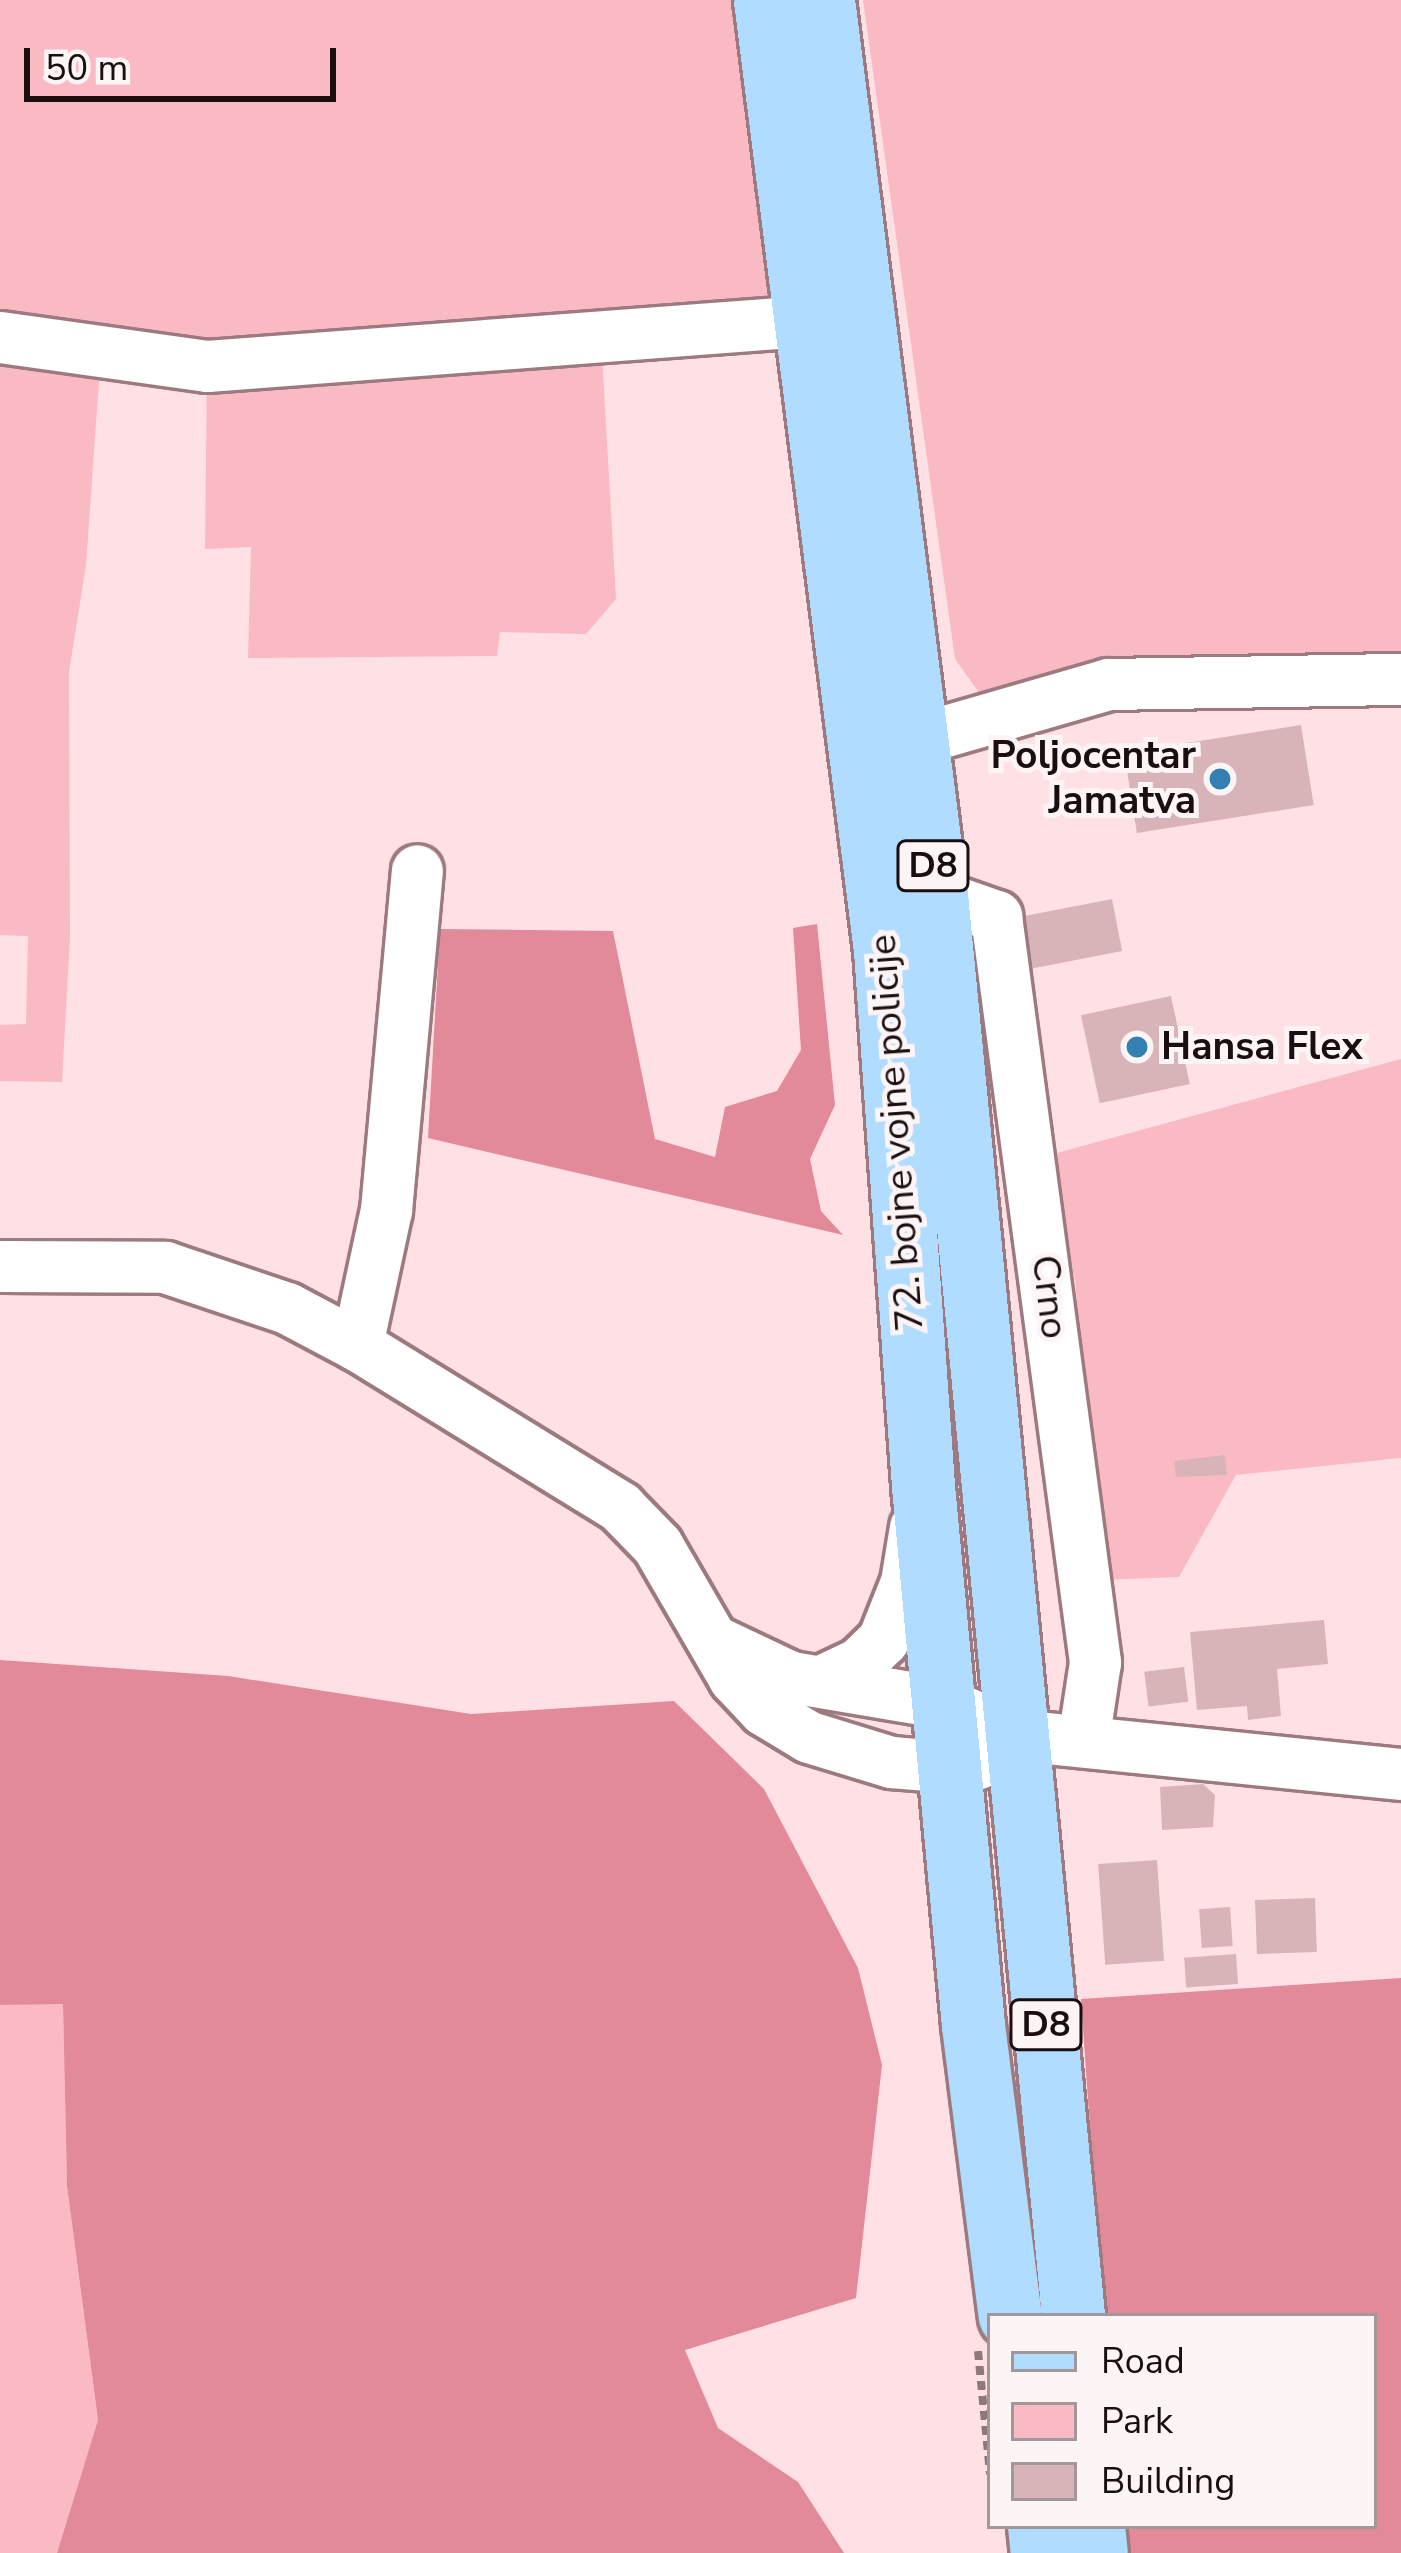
<!DOCTYPE html>
<html>
<head>
<meta charset="utf-8">
<style>
  body { margin:0 }
  #map { position:relative; width:1401px; height:2553px; overflow:hidden; background:#ffe0e4; font-family:"Nunito Sans",sans-serif }
  div>[style] { position:absolute }
  [style*='--x'] { left:calc(var(--x)*1px); top:calc(var(--y)*1px); width:calc(var(--w)*1px); rotate:calc(var(--a)*1deg) }
  .green>* { inset:0; background:#fabac3 }
  .forest>* { inset:0; background:#e28a99 }
  .building>* { inset:0; background:#d8b3b8; transform-origin:0 0 }
  .path>* { height:8px; margin-top:-4px; transform-origin:0; background:repeating-linear-gradient(90deg,#8d787b 0 9px,transparent 0 15px) }
  .roads { filter:drop-shadow(3px 0 #9c7a7f) drop-shadow(-3px 0 #9c7a7f) drop-shadow(0 3px #9c7a7f) drop-shadow(0 -3px #9c7a7f) }
  .minor>* { height:51px; margin:-25.5px; padding:0 25.5px; transform-origin:25.5px; border-radius:25.5px; background:#fff }
  .major>* { height:63px; margin:-31.5px; padding:0 31.5px; transform-origin:31.5px; border-radius:31.5px; background:#b0ddff }
  .dots>* { width:33px; height:33px; translate:-50% -50%; box-sizing:border-box; border:6px solid #fcf4f5; border-radius:50% }
  span { translate:-50% -50%; white-space:nowrap; text-align:center; line-height:1.15; -webkit-text-stroke:10px #fcf4f5; paint-order:stroke }
  .shield-label span { padding:3px 9px; background:#fcf4f5; border:3px solid; border-radius:9px; -webkit-text-stroke-width:0 }
  .shield-label { font-size:36px; color:#1a0e10; font-weight:700 }
  .poi-label { font-size:39px; color:#1a0e10; font-weight:700 }
  .right { translate:-100% -50%; text-align:right }
  .left { translate:0 -50%; text-align:left }
  .street-label { font-size:39px; color:#1a0e10 }
  .legend { position:absolute; left:987px; top:2313px; width:390px; height:216px; box-sizing:border-box; background:#fcf4f5; border:3px solid #a29899; margin:0; padding:15px 21px; list-style:none; font-size:36px; color:#1a0e10 }
  .legend li { display:flex; align-items:center; gap:24px; height:60px }
  .legend b { width:60px; border:3px solid #a29899 }
  .scale { position:absolute; left:24px; top:48px; width:312px; height:54px; box-sizing:border-box; border:6px solid #1a0e10; border-top:0; padding-left:15px; font-size:36px; line-height:42px; white-space:nowrap; color:#1a0e10; -webkit-text-stroke:9px #fcf4f5; paint-order:stroke }
</style>
</head>
<body>
<div id="map">
  <div class="green">
    <i style="clip-path:polygon(0 0,740px 0,784px 323px,601px 337px,616px 599px,586px 634px,500px 632px,497px 656px,248px 658px,251px 547px,205px 549px,207px 366px,101px 353px,86px 565px,69px 672px,70px 937px,62px 1082px,0 1081px,0 1025px,26px 1024px,28px 936px,0 935px)"></i>
    <i style="clip-path:polygon(863px 0,1401px 0,1401px 679px,998px 719px,955px 659px)"></i>
    <i style="clip-path:polygon(1401px 1059px,1401px 1458px,1236px 1475px,1179px 1577px,1100px 1580px,1075px 1280px,1042px 1157px)"></i>
    <i style="clip-path:polygon(63px 2003px,67px 2186px,98px 2420px,57px 2553px,0 2553px,0 2005px)"></i>
  </div>
  <div class="forest">
    <i style="clip-path:polygon(817px 924px,835px 1105px,810px 1159px,821px 1211px,843px 1235px,428px 1138px,440px 929px,613px 931px,655px 1139px,715px 1157px,725px 1107px,777px 1091px,801px 1050px,793px 928px)"></i>
    <i style="clip-path:polygon(0 1660px,228px 1676px,471px 1714px,674px 1701px,764px 1789px,858px 1968px,882px 2065px,856px 2298px,685px 2350px,718px 2428px,798px 2482px,844px 2553px,57px 2553px,98px 2420px,67px 2186px,63px 2004px,0 2005px)"></i>
    <i style="clip-path:polygon(1401px 1978px,1401px 2553px,1119px 2553px,1117px 2526px,1374px 2526px,1374px 2316px,1103px 2316px,1081px 1999px)"></i>
  </div>
  <div class="building">
    <i style="left:1301px;top:725px;width:81px;height:179px;rotate:81deg"></i>
    <i style="left:1112px;top:899px;width:53px;height:93px;rotate:79deg"></i>
    <i style="left:1171px;top:996px;width:90px;height:92px;rotate:78deg"></i>
    <i style="clip-path:polygon(1225px 1455px,1227px 1475px,1176px 1477px,1174px 1461px)"></i>
    <i style="clip-path:polygon(1324px 1620px,1328px 1664px,1277px 1669px,1281px 1716px,1248px 1720px,1247px 1706px,1197px 1710px,1190px 1632px)"></i>
    <i style="left:1184px;top:1667px;width:35px;height:40px;rotate:83deg"></i>
    <i style="clip-path:polygon(1203px 1784px,1215px 1795px,1213px 1827px,1162px 1830px,1160px 1787px)"></i>
    <i style="left:1157px;top:1860px;width:101px;height:59px;rotate:86deg"></i>
    <i style="left:1315px;top:1898px;width:54px;height:60px;rotate:88deg"></i>
    <i style="left:1230px;top:1907px;width:39px;height:31px;rotate:86deg"></i>
    <i style="left:1236px;top:1954px;width:30px;height:52px;rotate:86deg"></i>
  </div>
  <div class="path">
    <i style="--x:978;--y:2351;--w:124;--a:84.4"></i>
  </div>
  <div class="roads">
    <div class="minor">
      <i style="--x:0;--y:337;--w:209;--a:8"></i>
      <i style="--x:207;--y:366;--w:601;--a:-4.3"></i>
      <i style="--x:918;--y:739;--w:198;--a:-16.1"></i>
      <i style="--x:1108;--y:684;--w:293;--a:-1"></i>
      <i style="--x:936;--y:895;--w:64;--a:19.3"></i>
      <i style="--x:996;--y:916;--w:753;--a:82.44"></i>
      <i style="--x:1095;--y:1662;--w:80;--a:98.6"></i>
      <i style="--x:0;--y:1266;--w:165;--a:0.3"></i>
      <i style="--x:165;--y:1267;--w:129;--a:18.6"></i>
      <i style="--x:287;--y:1308;--w:79;--a:27.9"></i>
      <i style="--x:357;--y:1345;--w:309;--a:31.6"></i>
      <i style="--x:620;--y:1507;--w:53;--a:45.8"></i>
      <i style="--x:657;--y:1545;--w:154;--a:59.9"></i>
      <i style="--x:734;--y:1678;--w:44;--a:46.8"></i>
      <i style="--x:764;--y:1710;--w:52;--a:31"></i>
      <i style="--x:809;--y:1737;--w:86;--a:17"></i>
      <i style="--x:891;--y:1762;--w:59;--a:4.8"></i>
      <i style="--x:950;--y:1767;--w:28;--a:-8"></i>
      <i style="--x:978;--y:1763;--w:48;--a:-35.7"></i>
      <i style="--x:357;--y:1345;--w:138;--a:-77.9"></i>
      <i style="--x:386;--y:1210;--w:341;--a:-84.8"></i>
      <i style="--x:719;--y:1643;--w:80;--a:25.3"></i>
      <i style="--x:791;--y:1677;--w:155;--a:9.6"></i>
      <i style="--x:944;--y:1703;--w:80;--a:23.7"></i>
      <i style="--x:1017;--y:1735;--w:386;--a:5.8"></i>
      <i style="--x:821;--y:1681;--w:42;--a:-25.3"></i>
      <i style="--x:859;--y:1663;--w:33;--a:-44"></i>
      <i style="--x:883;--y:1640;--w:62;--a:-68.4"></i>
      <i style="--x:906;--y:1582;--w:56;--a:-80.7"></i>
    </div>
    <div class="major">
      <i style="--x:765;--y:0;--w:958;--a:82.8"></i>
      <i style="--x:885;--y:950;--w:537;--a:85.94"></i>
      <i style="--x:923;--y:1486;--w:541;--a:84.7"></i>
      <i style="--x:973;--y:2025;--w:293;--a:82.8"></i>
      <i style="--x:823;--y:0;--w:902;--a:82.8"></i>
      <i style="--x:936;--y:895;--w:1428;--a:84.49"></i>
      <i style="--x:1039;--y:2526;--w:27;--a:84"></i>
      <i style="--x:1093;--y:2526;--w:27;--a:84"></i>
    </div>
  </div>
  <div class="dots">
    <i style="left:1220px;top:779px;background:#3480b3"></i>
    <i style="left:1137px;top:1047px;background:#3480b3"></i>
  </div>
  <div class="shield-label">
    <span style="left:933px;top:866px">D8</span>
    <span style="left:1046px;top:2025px">D8</span>
  </div>
  <div class="poi-label">
    <span class="right" style="left:1196px;top:779px">Poljocentar<br>Jamatva</span>
    <span class="left" style="left:1161px;top:1047px">Hansa Flex</span>
  </div>
  <div class="street-label">
    <span style="left:897px;top:1133px;rotate:-94deg">72. bojne vojne policije</span>
    <span style="left:1049px;top:1297px;rotate:83deg">Crno</span>
  </div>
  <ul class="legend">
  <li><b style="height:15px;background:#b0ddff"></b>Road</li>
  <li><b style="height:33px;background:#fabac3"></b>Park</li>
  <li><b style="height:33px;background:#d8b3b8"></b>Building</li>
  </ul>
  <div class="scale">50 m</div>
</div>
</body>
</html>
